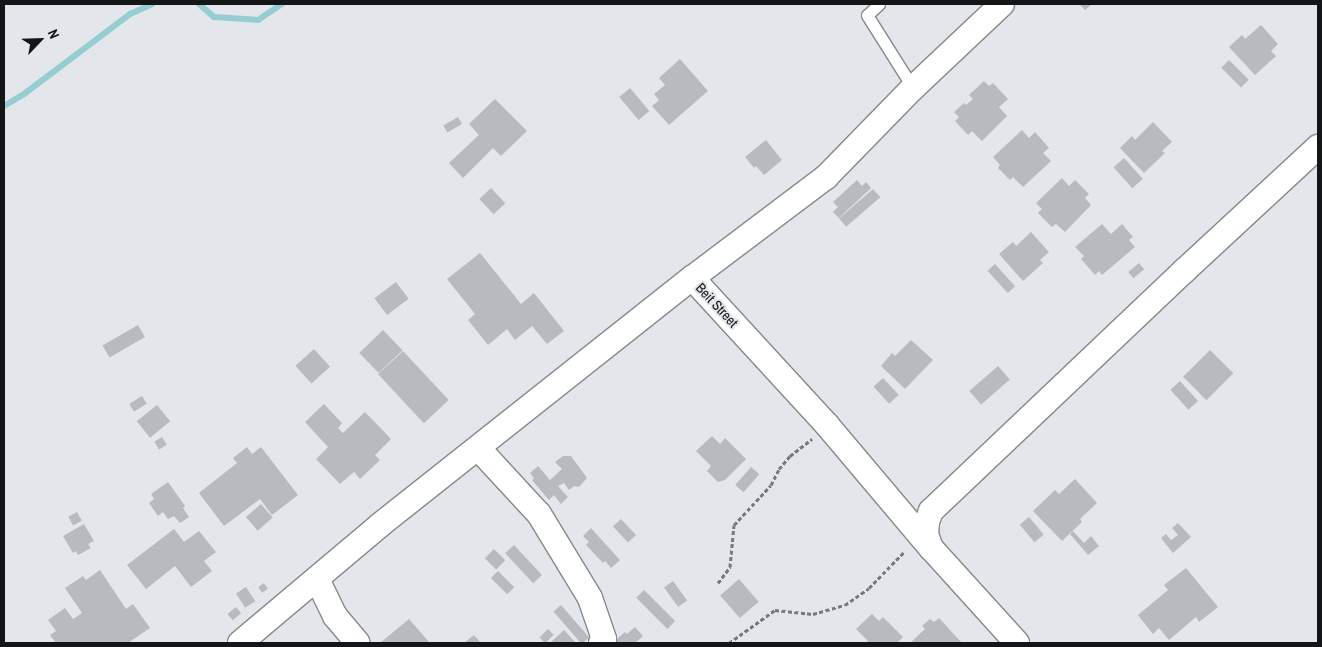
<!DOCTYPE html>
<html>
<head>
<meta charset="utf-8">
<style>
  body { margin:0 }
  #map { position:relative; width:1322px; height:647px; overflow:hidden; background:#e3e6eb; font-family:"Archivo Narrow",sans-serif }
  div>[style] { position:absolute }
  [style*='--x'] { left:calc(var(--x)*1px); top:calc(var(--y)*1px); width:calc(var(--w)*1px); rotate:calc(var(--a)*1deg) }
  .stream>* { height:6px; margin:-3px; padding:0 3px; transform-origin:3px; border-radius:3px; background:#95cdd1 }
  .building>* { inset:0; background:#b9babf; transform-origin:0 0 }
  .path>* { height:3px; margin-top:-1.5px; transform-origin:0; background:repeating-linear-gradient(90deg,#77797d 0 4px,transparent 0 6.5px) }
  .roads { filter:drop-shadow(1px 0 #85898d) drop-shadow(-1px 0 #85898d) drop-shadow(0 1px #85898d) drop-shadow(0 -1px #85898d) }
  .service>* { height:11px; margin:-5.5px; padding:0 5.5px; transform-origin:5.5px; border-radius:5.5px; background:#fff }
  .minor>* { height:24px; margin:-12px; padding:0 12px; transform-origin:12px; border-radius:12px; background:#fff }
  span { translate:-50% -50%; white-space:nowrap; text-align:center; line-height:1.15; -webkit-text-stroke:4px #e3e6eb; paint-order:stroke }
  .street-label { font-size:14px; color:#141517 }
  .frame { position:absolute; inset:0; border:5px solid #141517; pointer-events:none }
  .north { position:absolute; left:15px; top:15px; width:50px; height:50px; -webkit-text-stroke:4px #e3e6eb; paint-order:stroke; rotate:66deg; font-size:14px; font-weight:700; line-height:20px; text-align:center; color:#141517 }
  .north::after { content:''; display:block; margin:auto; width:18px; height:22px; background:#141517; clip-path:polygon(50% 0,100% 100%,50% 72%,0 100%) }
</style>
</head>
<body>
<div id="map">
  <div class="stream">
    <i style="--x:199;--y:4;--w:20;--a:41"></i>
    <i style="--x:214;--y:17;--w:44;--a:3.9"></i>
    <i style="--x:258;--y:20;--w:29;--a:-34"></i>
    <i style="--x:4;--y:106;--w:23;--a:-31"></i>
    <i style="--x:24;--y:94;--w:133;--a:-37"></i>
    <i style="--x:130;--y:14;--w:24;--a:-24"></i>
  </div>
  <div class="building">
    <i style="clip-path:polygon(1079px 4px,1092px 4px,1085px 10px)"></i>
    <i style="clip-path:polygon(1261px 25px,1278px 44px,1271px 51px,1276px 56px,1255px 75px,1229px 47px,1242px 35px,1245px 39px)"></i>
    <i style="clip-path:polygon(680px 59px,708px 91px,669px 125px,652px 106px,659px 100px,654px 94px,665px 85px,659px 78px)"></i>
    <i style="left:1229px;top:60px;width:28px;height:11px;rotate:45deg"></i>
    <i style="clip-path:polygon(984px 81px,989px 86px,993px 83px,1008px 99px,999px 107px,1007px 116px,982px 141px,972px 131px,968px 135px,955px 121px,959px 117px,954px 112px,964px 103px,966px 105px,973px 99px,969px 95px)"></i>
    <i style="left:630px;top:88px;width:30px;height:14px;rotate:50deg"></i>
    <i style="clip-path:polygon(495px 99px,527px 131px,501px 156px,493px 148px,463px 178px,449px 163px,479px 135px,469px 124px)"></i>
    <i style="left:458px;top:117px;width:8px;height:17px;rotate:60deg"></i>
    <i style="clip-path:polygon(1153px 122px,1172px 142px,1162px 151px,1165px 153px,1144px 173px,1120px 148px,1132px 136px,1135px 140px)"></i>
    <i style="clip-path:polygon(1022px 130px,1029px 138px,1035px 132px,1049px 148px,1043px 153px,1051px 161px,1023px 187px,1013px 177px,1010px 180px,998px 168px,1000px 165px,993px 157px)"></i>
    <i style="clip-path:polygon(766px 140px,782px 160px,764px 175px,756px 166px,754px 168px,745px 157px)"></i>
    <i style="left:1124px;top:158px;width:28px;height:14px;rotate:48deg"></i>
    <i style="clip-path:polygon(1062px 178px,1069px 186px,1075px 180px,1089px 194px,1085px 198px,1091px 205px,1065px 232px,1056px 224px,1052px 227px,1038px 213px,1042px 209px,1036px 203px)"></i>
    <i style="clip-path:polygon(857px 180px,862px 186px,866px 182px,871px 188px,839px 218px,833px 212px,838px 207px,833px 202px)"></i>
    <i style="left:491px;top:188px;width:21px;height:16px;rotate:47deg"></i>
    <i style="left:873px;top:189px;width:11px;height:45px;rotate:49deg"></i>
    <i style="clip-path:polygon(1102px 224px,1111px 234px,1122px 224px,1133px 237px,1129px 240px,1135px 247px,1102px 275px,1099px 271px,1095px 275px,1081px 259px,1084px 256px,1075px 247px)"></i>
    <i style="clip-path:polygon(1031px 232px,1049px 252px,1040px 260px,1043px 263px,1023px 281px,999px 254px,1013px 242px,1016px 246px)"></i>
    <i style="clip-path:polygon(480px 253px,521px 304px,534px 293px,564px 331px,547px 344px,532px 326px,515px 340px,507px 329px,488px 345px,468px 320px,475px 314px,447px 279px)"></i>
    <i style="left:1139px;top:263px;width:8px;height:14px;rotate:50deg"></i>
    <i style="left:995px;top:264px;width:30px;height:10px;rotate:48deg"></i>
    <i style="left:396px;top:282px;width:21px;height:27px;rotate:53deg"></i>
    <i style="left:138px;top:325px;width:14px;height:41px;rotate:60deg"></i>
    <i style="left:383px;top:330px;width:28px;height:33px;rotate:46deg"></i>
    <i style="clip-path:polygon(911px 340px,933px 360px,905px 389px,881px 366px,892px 353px,895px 356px)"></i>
    <i style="left:314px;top:349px;width:24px;height:25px;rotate:48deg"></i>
    <i style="left:1210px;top:350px;width:33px;height:38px;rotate:45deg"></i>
    <i style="left:403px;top:351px;width:67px;height:34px;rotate:47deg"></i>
    <i style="left:998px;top:366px;width:18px;height:38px;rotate:49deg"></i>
    <i style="left:883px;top:378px;width:23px;height:13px;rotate:47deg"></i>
    <i style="left:1180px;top:381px;width:27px;height:13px;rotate:48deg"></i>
    <i style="left:142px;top:396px;width:9px;height:15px;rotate:58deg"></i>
    <i style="clip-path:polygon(324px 404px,342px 423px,338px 428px,343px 433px,365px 412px,391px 439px,375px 455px,380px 460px,360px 479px,354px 472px,340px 484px,316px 459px,328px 447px,305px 422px)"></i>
    <i style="left:157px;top:405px;width:21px;height:26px;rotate:51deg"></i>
    <i style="clip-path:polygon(712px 436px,720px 444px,725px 438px,746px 459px,725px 480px,718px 482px,707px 471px,711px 466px,696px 451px)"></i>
    <i style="left:162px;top:437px;width:9px;height:9px;rotate:58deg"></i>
    <i style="clip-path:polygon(247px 447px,252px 454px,261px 447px,298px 495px,272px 515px,260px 499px,224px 526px,199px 493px,237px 463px,233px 458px)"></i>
    <i style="clip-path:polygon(563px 456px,571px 456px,587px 478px,579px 487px,574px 486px,569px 490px,564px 483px,558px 486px,568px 497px,561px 504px,554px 495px,549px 500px,532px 480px,534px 478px,530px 473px,538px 466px,550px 480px,562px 469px,555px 462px)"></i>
    <i style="left:751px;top:467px;width:11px;height:24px;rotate:41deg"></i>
    <i style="clip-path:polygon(1075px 479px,1097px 503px,1080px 519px,1082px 522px,1062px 541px,1033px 511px,1055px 490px,1059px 494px)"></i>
    <i style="clip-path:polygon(168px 482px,185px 506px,183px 508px,189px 517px,180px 523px,174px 516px,168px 519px,163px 512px,158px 516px,149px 503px,154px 499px,151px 494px)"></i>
    <i style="left:261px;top:504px;width:18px;height:20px;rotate:49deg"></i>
    <i style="left:77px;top:512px;width:10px;height:10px;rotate:61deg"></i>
    <i style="left:1029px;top:517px;width:23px;height:12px;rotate:50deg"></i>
    <i style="left:621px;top:519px;width:22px;height:11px;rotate:47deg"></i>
    <i style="clip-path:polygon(1178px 523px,1191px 537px,1173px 553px,1161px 538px,1166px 534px,1171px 540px,1178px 535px,1172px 528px)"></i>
    <i style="clip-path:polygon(84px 524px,94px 541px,88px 544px,91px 548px,78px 555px,76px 551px,73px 553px,63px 536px)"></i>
    <i style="clip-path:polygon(591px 528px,620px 560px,611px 568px,605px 561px,603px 563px,586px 545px,589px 542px,583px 536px)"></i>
    <i style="clip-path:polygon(174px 529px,184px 542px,199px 531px,216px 552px,204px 561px,212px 571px,191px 587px,175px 566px,146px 589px,127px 565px)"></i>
    <i style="clip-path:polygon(1073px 531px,1084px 543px,1091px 536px,1099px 546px,1088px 555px,1070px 534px)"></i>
    <i style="left:514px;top:545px;width:41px;height:12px;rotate:47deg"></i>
    <i style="left:494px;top:549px;width:16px;height:13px;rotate:45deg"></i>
    <i style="clip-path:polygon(1186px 568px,1218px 607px,1199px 622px,1196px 617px,1169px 640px,1159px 628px,1153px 634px,1138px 615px,1168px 590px,1164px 585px)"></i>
    <i style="clip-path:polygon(100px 570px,126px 609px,133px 604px,150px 628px,128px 643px,56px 643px,50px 635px,56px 631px,48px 620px,65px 608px,73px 619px,82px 613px,65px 588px,83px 576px,86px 580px)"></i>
    <i style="left:498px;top:571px;width:23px;height:10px;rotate:45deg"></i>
    <i style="left:739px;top:579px;width:30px;height:25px;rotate:49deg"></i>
    <i style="left:673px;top:581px;width:24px;height:11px;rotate:54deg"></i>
    <i style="left:264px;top:583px;width:7px;height:7px;rotate:56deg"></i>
    <i style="left:246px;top:587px;width:17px;height:12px;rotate:57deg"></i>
    <i style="left:644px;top:590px;width:44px;height:11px;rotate:45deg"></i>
    <i style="left:561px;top:605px;width:43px;height:10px;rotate:49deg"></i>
    <i style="left:236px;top:607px;width:8px;height:11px;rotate:50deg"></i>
    <i style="clip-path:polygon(872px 614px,879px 621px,883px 617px,903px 637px,897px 643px,865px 643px,868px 641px,856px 629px)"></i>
    <i style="clip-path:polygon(939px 618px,962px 643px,910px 643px,925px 629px,922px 626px,930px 619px,934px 622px)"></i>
    <i style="clip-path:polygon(409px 619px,430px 643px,380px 643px)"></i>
    <i style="clip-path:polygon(635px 627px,643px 636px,635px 643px,612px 643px,625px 632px,627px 634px)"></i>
    <i style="left:548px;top:629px;width:8px;height:12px;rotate:45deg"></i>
    <i style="clip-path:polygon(564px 630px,576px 643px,550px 643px)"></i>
    <i style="clip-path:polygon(474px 635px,481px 643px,464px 643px)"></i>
  </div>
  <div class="path">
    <i style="--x:718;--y:583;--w:20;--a:-53"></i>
    <i style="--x:730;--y:567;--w:42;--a:-84.6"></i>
    <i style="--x:734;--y:525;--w:54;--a:-47.2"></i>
    <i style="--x:771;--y:485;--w:18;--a:-63"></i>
    <i style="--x:779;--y:469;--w:17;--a:-50"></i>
    <i style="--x:790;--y:456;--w:28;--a:-38"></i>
    <i style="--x:729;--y:643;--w:57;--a:-35.7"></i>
    <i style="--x:775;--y:610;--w:38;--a:6"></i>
    <i style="--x:813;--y:614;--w:33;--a:-16"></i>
    <i style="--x:845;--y:605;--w:29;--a:-35"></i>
    <i style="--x:869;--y:588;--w:52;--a:-45.8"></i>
  </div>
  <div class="roads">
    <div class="service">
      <i style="--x:879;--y:4;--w:16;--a:137"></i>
      <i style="--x:867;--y:15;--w:86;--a:57.8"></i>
    </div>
    <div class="minor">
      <i style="--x:692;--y:278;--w:200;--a:47.4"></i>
      <i style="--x:827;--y:425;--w:161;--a:49.8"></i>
      <i style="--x:931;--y:548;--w:128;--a:47.8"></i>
      <i style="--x:478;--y:448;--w:90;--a:47.3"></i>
      <i style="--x:539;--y:514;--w:98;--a:58.7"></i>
      <i style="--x:590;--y:598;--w:43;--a:71.1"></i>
      <i style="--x:604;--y:639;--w:5;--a:127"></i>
      <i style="--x:931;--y:548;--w:15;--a:-110"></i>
      <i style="--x:926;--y:534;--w:12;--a:-85"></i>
      <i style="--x:927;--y:522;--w:12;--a:-70"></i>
      <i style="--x:931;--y:511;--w:349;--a:-43.5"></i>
      <i style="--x:1184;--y:271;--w:183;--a:-42.8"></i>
      <i style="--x:317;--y:579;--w:41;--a:64.1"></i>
      <i style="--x:335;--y:616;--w:35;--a:50"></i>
      <i style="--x:240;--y:643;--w:183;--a:-40.1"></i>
      <i style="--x:380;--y:525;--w:398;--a:-38.4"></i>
      <i style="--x:692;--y:278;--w:168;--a:-37"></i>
      <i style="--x:826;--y:177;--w:124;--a:-45.7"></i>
      <i style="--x:913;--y:88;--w:122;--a:-43.3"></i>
    </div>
  </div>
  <div class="street-label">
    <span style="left:717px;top:305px;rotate:47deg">Beit Street</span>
  </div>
  <div class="frame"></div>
  <div class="north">N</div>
</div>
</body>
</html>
